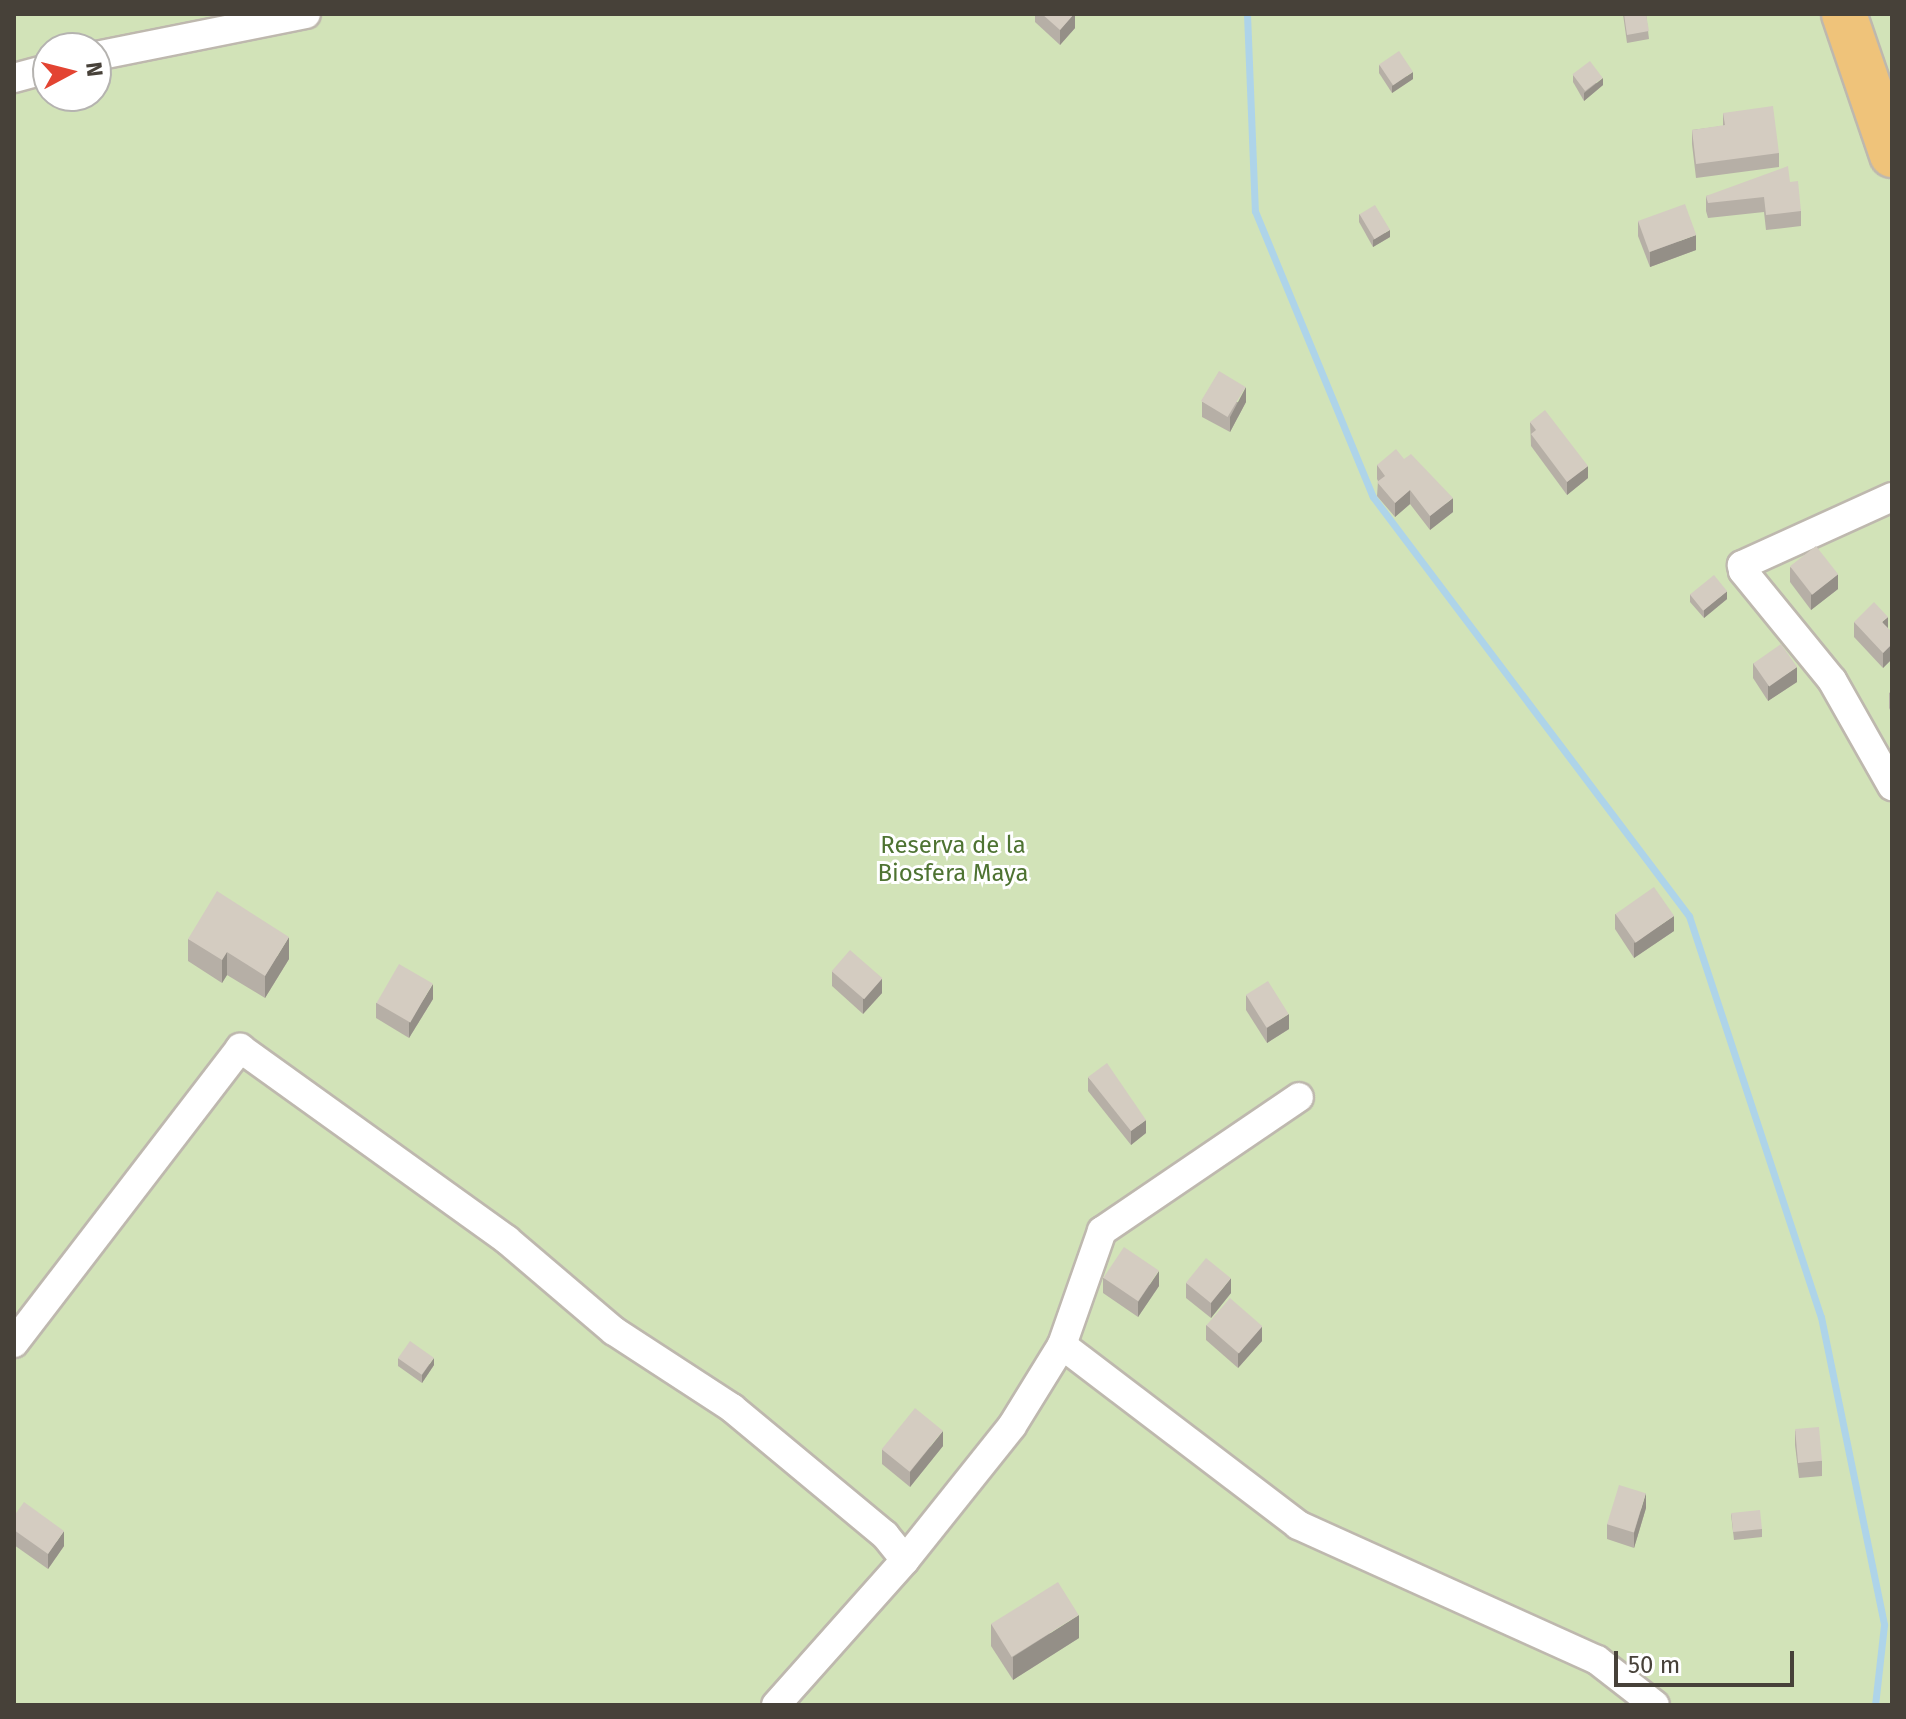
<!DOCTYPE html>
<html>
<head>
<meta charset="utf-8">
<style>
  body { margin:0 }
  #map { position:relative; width:1906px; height:1719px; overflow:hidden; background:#f4f0eb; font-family:"Fira Sans",sans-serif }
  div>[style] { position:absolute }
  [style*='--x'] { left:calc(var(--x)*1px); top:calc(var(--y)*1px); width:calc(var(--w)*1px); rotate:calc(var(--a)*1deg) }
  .green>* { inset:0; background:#d2e3b8 }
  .stream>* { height:7px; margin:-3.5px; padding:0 3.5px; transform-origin:3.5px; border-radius:3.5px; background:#aed4e9 }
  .roads { filter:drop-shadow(2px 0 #beb8ae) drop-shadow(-2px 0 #beb8ae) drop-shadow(0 2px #beb8ae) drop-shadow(0 -2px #beb8ae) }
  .street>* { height:28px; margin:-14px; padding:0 14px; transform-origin:14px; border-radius:14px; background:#fff }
  .highway>* { height:44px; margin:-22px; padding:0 22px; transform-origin:22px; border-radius:22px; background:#efc37a }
  .wall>* { inset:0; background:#b6afa6 }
  .shaded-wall>* { inset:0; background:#948f87 }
  .building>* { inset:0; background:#d4ccc1; transform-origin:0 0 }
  span { translate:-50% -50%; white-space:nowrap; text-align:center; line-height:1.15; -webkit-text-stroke:6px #fff; paint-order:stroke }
  .park-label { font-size:24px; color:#4e7332 }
  .frame { position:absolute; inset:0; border:16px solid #474139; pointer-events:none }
  .north { position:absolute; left:32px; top:32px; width:80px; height:80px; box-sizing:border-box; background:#fff; border:2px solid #b5b3b0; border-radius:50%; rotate:83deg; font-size:22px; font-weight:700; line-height:32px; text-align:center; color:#474139 }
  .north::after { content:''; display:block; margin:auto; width:28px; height:36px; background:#e34432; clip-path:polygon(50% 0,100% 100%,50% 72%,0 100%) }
  .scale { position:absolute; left:1614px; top:1651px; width:180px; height:36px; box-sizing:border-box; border:4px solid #474139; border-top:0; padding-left:10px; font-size:24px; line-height:28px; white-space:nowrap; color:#474139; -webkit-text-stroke:6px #fff; paint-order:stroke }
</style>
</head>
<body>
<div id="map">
  <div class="green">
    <i style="clip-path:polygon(evenodd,14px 14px,1892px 14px,1892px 1705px,14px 1705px,14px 14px,48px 48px,96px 48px,96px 96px,48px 96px,48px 48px)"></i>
  </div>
  <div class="stream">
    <i style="--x:1247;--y:14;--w:197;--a:87.7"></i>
    <i style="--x:1255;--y:211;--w:309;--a:67.6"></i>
    <i style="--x:1373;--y:497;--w:525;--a:52.98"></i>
    <i style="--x:1689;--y:916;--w:422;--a:71.8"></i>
    <i style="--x:1821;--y:1317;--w:314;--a:78.4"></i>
    <i style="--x:1884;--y:1625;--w:81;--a:96.4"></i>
  </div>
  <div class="roads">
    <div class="street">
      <i style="--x:96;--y:56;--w:214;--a:-11.3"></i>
      <i style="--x:14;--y:78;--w:35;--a:-15"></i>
      <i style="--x:1892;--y:497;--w:165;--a:155.6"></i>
      <i style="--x:1742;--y:565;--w:6;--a:81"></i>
      <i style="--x:1743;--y:571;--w:141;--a:50.8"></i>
      <i style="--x:1832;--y:680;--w:122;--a:60.5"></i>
      <i style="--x:14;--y:1343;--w:372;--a:-52.5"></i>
      <i style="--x:240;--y:1048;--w:329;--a:35.7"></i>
      <i style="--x:507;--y:1240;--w:140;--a:40.4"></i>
      <i style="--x:614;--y:1331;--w:141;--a:33.1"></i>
      <i style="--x:732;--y:1408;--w:199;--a:39.7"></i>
      <i style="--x:885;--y:1535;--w:32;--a:51"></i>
      <i style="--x:1062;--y:1345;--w:297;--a:37.3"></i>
      <i style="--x:1298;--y:1525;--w:328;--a:24.3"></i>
      <i style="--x:1597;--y:1660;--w:73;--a:37.8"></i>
      <i style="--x:776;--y:1705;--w:194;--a:-48.3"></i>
      <i style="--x:905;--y:1560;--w:171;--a:-51.4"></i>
      <i style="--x:1012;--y:1426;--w:95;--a:-58.3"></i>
      <i style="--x:1062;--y:1345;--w:121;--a:-70.7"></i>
      <i style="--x:1102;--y:1231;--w:238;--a:-34.2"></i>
    </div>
    <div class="highway">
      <i style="--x:1844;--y:14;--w:149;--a:71.2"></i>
    </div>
  </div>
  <div class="wall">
    <i style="clip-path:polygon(1035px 14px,1075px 14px,1075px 28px,1060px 45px,1035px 22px)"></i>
    <i style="clip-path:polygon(1623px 14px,1646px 14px,1649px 39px,1627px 43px)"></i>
    <i style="clip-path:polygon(1379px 65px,1413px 79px,1392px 93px,1379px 73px)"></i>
    <i style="clip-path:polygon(1573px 75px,1603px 85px,1584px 101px,1573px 82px)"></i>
    <i style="clip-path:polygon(1723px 113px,1779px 153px,1779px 167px,1696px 178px,1692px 144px,1692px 130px,1723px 126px)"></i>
    <i style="clip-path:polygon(1790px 182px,1801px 211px,1801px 226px,1766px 230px,1764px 212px,1708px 218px,1706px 211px,1706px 196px)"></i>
    <i style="clip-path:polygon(1359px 214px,1390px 237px,1373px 247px,1359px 222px)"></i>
    <i style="clip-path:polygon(1638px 221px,1696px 250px,1650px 267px,1638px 236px)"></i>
    <i style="clip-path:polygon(1202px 402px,1246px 402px,1230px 432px,1202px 417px)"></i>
    <i style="clip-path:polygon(1530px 422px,1588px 478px,1567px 495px,1531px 446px)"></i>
    <i style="clip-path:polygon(1404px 459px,1453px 512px,1430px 530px,1410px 504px,1395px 517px,1377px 496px,1378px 481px,1377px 479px,1377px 465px)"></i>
    <i style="clip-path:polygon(1790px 567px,1838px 589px,1811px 610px,1790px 582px)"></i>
    <i style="clip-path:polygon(1690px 594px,1727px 599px,1704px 618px,1690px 602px)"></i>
    <i style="clip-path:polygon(1854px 622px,1892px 632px,1892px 659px,1883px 668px,1854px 637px)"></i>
    <i style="clip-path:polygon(1753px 663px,1797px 682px,1768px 701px,1753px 678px)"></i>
    <i style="clip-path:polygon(1892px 691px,1892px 714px,1889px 708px,1889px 693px)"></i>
    <i style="clip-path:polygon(1615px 914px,1674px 931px,1634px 958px,1615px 929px)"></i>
    <i style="clip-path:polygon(188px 939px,289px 959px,265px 998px,227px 975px,222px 983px,188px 961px)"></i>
    <i style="clip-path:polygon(832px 971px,882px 993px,863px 1014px,832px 986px)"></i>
    <i style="clip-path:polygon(1246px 995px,1289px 1029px,1267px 1043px,1246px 1010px)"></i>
    <i style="clip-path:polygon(433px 999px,409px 1038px,376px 1018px,376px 1003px)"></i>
    <i style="clip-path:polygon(1088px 1077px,1146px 1133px,1131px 1145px,1088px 1091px)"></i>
    <i style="clip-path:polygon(1103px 1278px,1159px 1286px,1138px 1317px,1103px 1293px)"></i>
    <i style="clip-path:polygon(1186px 1283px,1231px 1293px,1211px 1318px,1186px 1298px)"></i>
    <i style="clip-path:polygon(1206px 1325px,1262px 1341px,1238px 1368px,1206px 1340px)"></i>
    <i style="clip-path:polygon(398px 1358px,434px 1365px,422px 1383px,398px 1366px)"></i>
    <i style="clip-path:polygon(1795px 1430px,1822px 1461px,1822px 1476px,1799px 1478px,1795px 1445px)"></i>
    <i style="clip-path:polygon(943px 1446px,910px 1487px,882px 1464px,882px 1449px)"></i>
    <i style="clip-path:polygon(1646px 1508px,1634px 1548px,1607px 1539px,1607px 1524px)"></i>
    <i style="clip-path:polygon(1731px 1514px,1762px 1529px,1762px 1537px,1734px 1540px)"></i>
    <i style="clip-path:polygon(14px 1516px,64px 1546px,48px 1569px,14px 1545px)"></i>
    <i style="clip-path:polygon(991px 1624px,1079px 1638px,1013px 1680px,991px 1646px)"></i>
  </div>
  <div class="shaded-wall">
    <i style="clip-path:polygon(1074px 14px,1075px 14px,1075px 28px,1060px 45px,1060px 30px)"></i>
    <i style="clip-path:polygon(1413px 72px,1413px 79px,1392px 93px,1392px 86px)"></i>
    <i style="clip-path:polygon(1603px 78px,1603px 85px,1584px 101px,1584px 93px)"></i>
    <i style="clip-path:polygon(1390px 230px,1390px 237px,1373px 247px,1373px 240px)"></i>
    <i style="clip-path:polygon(1696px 235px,1696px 250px,1650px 267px,1650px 252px)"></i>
    <i style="clip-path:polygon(1246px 387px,1246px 402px,1230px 432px,1230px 417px)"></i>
    <i style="clip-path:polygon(1588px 466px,1588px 478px,1567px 495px,1567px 482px)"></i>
    <i style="clip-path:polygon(1410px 490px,1410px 504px,1395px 517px,1395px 503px)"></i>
    <i style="clip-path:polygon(1453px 498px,1453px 512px,1430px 530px,1430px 516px)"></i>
    <i style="clip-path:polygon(1838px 574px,1838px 589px,1811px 610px,1811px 595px)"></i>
    <i style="clip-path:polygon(1727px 591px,1727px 599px,1704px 618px,1704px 610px)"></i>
    <i style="clip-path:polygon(1888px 617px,1888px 632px,1882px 622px)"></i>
    <i style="clip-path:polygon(1892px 644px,1892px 659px,1883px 668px,1883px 653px)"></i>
    <i style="clip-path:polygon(1797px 667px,1797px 682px,1768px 701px,1768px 686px)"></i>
    <i style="clip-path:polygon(1674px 916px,1674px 931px,1634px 958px,1634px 943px)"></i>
    <i style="clip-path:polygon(289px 937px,289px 959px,265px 998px,265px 976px)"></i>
    <i style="clip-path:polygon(227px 952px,227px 975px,222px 983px,222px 960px)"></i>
    <i style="clip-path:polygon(882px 978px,882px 993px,863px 1014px,863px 999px)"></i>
    <i style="clip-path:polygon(433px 984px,433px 999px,409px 1038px,409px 1023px)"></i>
    <i style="clip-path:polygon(1289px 1014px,1289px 1029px,1267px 1043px,1267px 1028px)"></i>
    <i style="clip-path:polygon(1146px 1120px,1146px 1133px,1131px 1145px,1131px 1131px)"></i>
    <i style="clip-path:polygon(1159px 1271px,1159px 1286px,1138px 1317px,1138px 1302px)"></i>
    <i style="clip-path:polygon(1231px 1278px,1231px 1293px,1211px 1318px,1211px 1303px)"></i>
    <i style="clip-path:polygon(1262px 1326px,1262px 1341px,1238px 1368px,1238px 1353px)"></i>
    <i style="clip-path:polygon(434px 1358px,434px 1365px,422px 1383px,422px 1375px)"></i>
    <i style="clip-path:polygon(943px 1431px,943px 1446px,910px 1487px,910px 1472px)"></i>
    <i style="clip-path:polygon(1646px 1493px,1646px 1508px,1634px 1548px,1634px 1533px)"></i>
    <i style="clip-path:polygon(64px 1531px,64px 1546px,48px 1569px,48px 1554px)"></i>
    <i style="clip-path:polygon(1079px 1615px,1079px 1638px,1013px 1680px,1013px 1657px)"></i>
  </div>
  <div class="building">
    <i style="clip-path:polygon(1042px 14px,1074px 14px,1060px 30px)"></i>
    <i style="clip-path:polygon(1624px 14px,1646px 14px,1649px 31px,1627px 35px)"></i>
    <i style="left:1399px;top:51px;width:25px;height:24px;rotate:56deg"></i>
    <i style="left:1590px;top:61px;width:21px;height:22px;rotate:53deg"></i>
    <i style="clip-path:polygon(1773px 106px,1779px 153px,1696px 164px,1692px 130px,1725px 125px,1723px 113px)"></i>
    <i style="clip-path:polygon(1788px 166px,1790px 182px,1798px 181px,1801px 211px,1766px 215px,1764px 197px,1708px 203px,1706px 196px)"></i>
    <i style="left:1685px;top:204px;width:33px;height:50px;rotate:70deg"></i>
    <i style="left:1375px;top:205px;width:29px;height:18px;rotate:59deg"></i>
    <i style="left:1219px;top:371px;width:31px;height:35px;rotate:31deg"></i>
    <i style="clip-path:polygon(1545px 410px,1588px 466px,1567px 482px,1531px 434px,1536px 430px,1530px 422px)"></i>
    <i style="clip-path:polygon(1396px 449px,1404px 459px,1411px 454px,1453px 498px,1430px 516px,1410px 490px,1395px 503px,1377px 482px,1385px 476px,1377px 465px)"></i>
    <i style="left:1816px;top:546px;width:36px;height:33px;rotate:52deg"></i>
    <i style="left:1714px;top:575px;width:21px;height:31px;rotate:51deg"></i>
    <i style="clip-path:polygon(1874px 602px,1888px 617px,1882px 622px,1892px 632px,1892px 644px,1883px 653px,1854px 622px)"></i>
    <i style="left:1781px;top:644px;width:28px;height:34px;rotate:55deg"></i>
    <i style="left:1654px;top:887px;width:35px;height:47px;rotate:55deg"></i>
    <i style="clip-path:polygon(217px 891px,289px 937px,265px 976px,227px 952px,222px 960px,188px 939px)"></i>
    <i style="left:850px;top:950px;width:43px;height:28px;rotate:41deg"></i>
    <i style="left:399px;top:964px;width:39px;height:45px;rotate:30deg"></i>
    <i style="left:1268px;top:981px;width:39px;height:26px;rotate:58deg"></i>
    <i style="clip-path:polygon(1107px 1063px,1146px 1120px,1131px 1131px,1088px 1077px)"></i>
    <i style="left:1124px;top:1247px;width:42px;height:37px;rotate:34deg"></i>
    <i style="left:1206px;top:1258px;width:32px;height:32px;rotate:39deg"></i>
    <i style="left:1230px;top:1298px;width:43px;height:36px;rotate:41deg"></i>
    <i style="left:410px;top:1341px;width:29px;height:21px;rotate:35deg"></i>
    <i style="left:915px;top:1408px;width:36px;height:53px;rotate:39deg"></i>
    <i style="left:1819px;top:1427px;width:34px;height:24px;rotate:85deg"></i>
    <i style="left:1619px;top:1485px;width:28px;height:41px;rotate:17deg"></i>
    <i style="clip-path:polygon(24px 1502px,64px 1531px,48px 1554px,14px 1530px,14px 1516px)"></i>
    <i style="left:1760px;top:1510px;width:19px;height:29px;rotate:84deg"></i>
    <i style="left:1058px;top:1582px;width:39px;height:79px;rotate:58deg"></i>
  </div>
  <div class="park-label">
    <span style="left:953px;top:860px">Reserva de la<br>Biosfera Maya</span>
  </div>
  <div class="frame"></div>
  <div class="north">N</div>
  <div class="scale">50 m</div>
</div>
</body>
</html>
